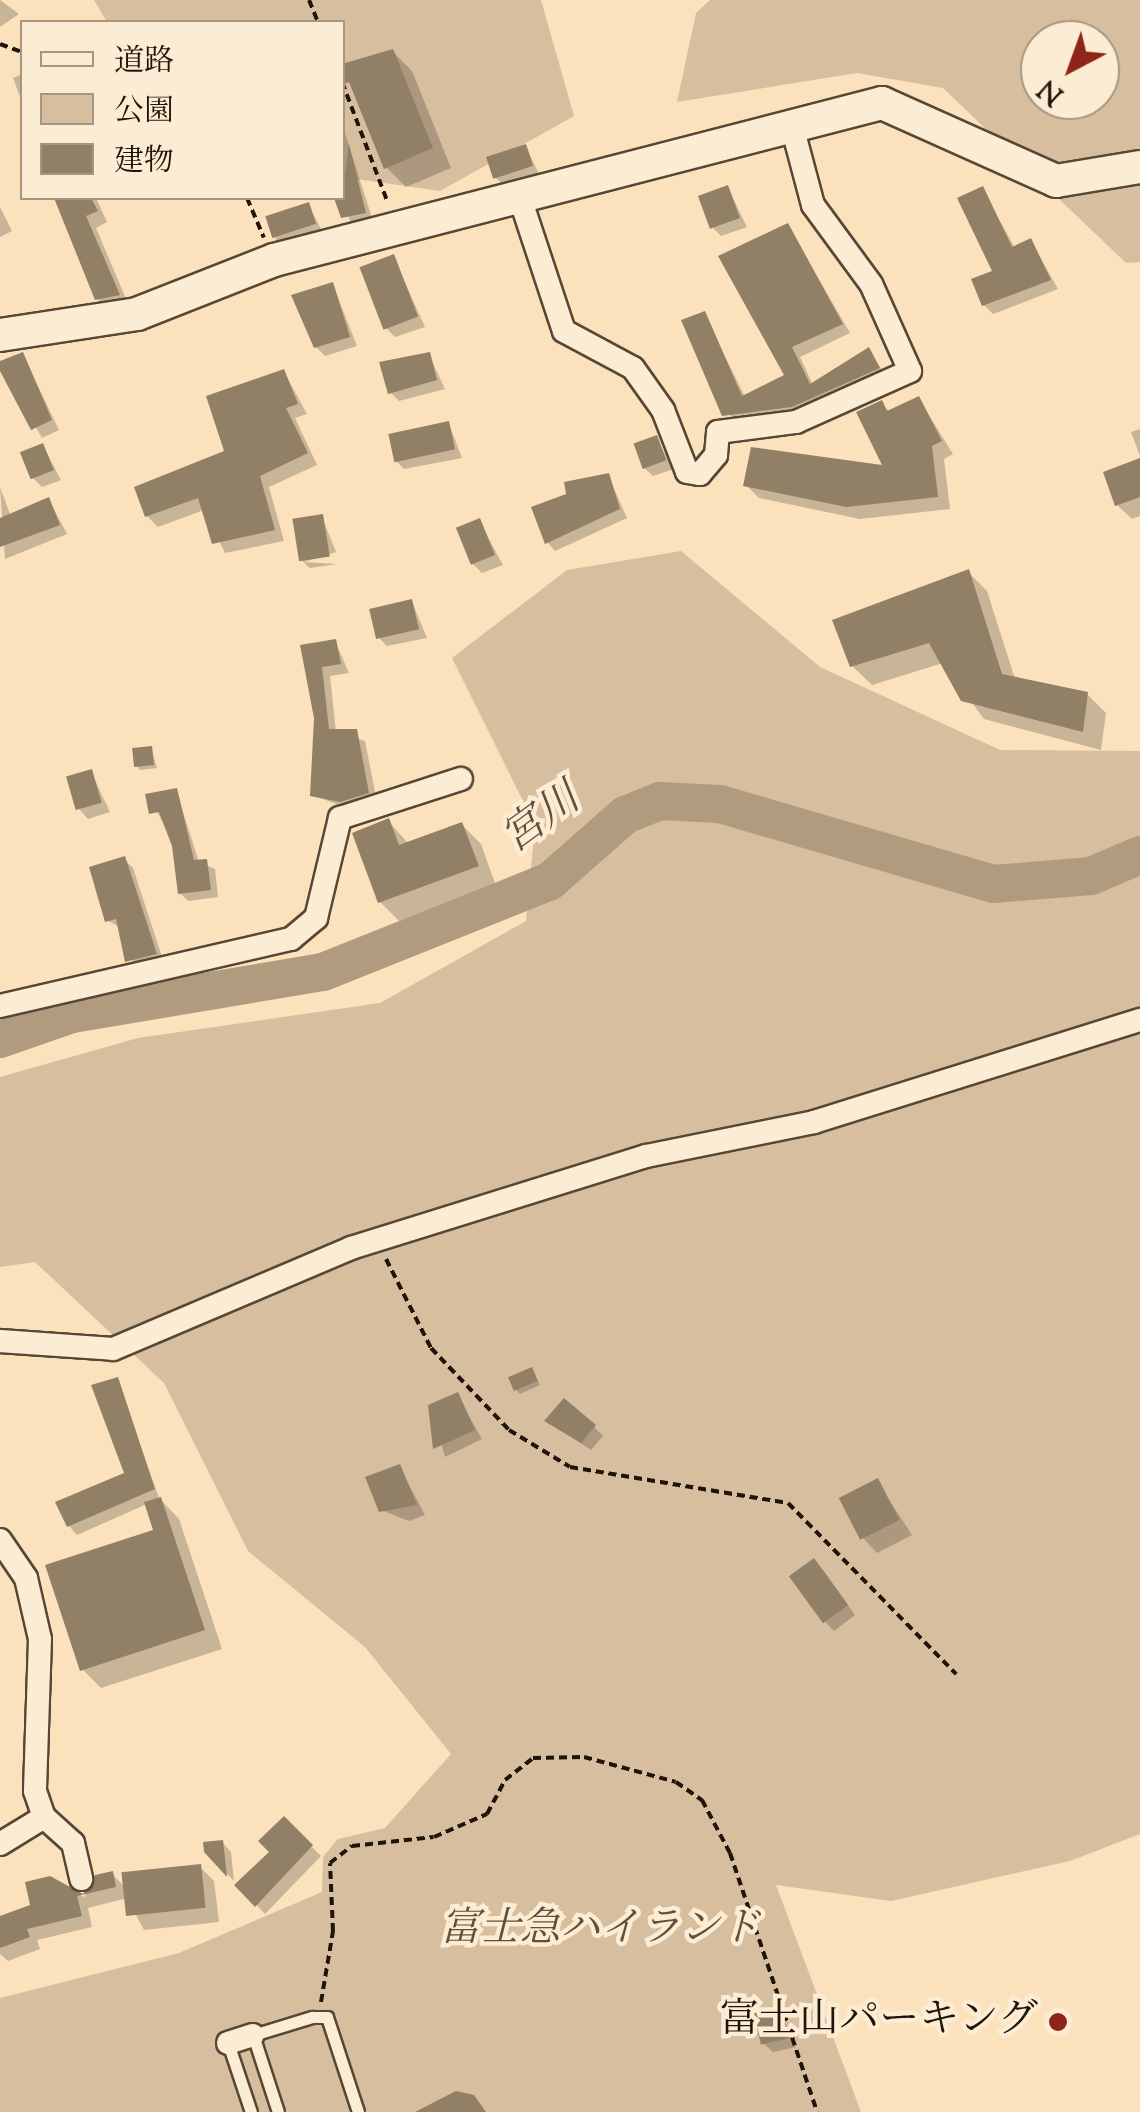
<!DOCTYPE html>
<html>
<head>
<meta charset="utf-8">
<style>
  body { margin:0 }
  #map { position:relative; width:1140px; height:2112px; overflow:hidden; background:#fbe1bc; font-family:"Sorts Mill Goudy","Noto Serif JP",serif }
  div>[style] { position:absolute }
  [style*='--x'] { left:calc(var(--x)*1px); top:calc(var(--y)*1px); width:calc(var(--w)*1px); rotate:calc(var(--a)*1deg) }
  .green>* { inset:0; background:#d6be9e }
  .shadow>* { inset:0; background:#0003 }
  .river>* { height:38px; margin:-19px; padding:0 19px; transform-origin:19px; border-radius:19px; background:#b09b7f }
  .building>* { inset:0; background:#917f66; transform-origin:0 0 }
  .path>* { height:4px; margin-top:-2px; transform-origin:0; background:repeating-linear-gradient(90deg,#1f1409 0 8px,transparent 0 13px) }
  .roads { filter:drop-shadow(2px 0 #564736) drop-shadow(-2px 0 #564736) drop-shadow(0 2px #564736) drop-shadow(0 -2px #564736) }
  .lane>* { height:11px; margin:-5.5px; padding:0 5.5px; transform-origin:5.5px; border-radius:5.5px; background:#fcecd3 }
  .street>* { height:22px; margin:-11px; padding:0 11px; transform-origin:11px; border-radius:11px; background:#fcecd3 }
  .secondary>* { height:32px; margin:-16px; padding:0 16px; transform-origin:16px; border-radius:16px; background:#fcecd3 }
  .dots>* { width:28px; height:28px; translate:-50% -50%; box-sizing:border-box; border:5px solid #fcecd3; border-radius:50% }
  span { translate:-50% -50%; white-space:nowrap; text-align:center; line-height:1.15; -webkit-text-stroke:9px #fcecd3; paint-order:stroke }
  .park-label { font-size:40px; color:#5f503d; font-style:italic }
  .poi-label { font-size:40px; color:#1f1409 }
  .right { translate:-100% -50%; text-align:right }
  .water-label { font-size:42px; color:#60513e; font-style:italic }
  .legend { position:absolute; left:20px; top:20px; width:325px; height:180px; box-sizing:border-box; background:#fcecd3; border:2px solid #a49682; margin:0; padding:12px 18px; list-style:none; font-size:30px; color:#1f1409 }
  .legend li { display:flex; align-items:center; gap:20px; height:50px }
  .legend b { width:50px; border:2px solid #a49682 }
  .north { position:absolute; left:1020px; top:20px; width:100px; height:100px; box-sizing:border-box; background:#fcecd3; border:2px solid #a49682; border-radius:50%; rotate:221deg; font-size:28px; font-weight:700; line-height:40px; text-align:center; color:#1f1409 }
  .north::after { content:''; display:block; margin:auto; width:35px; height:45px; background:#8f2418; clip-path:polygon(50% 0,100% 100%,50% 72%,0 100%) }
</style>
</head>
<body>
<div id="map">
  <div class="green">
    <i style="clip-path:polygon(94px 0,541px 0,574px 116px,440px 191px,343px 177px,342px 22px,107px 22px)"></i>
    <i style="clip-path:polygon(evenodd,710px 0,1140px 0,1140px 262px,1126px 263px,943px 88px,857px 73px,677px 102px,696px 13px,710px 0,1040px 40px,1100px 40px,1100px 100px,1040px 100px,1040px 40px)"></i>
    <i style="clip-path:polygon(681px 551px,820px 667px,1000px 750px,1140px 751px,1140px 1834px,1070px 1861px,891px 1901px,776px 1885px,861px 2112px,0 2112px,0 1998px,179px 1953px,322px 1892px,323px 1857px,338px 1839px,385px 1828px,451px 1754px,365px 1647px,248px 1551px,164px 1383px,35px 1262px,0 1267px,0 1077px,138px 1038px,380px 1003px,526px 921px,535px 825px,452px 658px,567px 570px)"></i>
  </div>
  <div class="shadow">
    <i style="clip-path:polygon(0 0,19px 14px,0 27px)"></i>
    <i style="clip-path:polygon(393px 52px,412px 71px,451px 168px,406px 187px,386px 167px)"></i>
    <i style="clip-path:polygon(22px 74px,22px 102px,13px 78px)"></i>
    <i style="clip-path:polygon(343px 127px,373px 221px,353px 226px,339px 198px)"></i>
    <i style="clip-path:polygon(526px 147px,540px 176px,504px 186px,495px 177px)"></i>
    <i style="clip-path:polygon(728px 188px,747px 227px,721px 236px,712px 227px)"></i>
    <i style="clip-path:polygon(982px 189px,1015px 248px,1031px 241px,1058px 289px,993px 314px,984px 305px,995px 272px)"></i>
    <i style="clip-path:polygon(59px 198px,96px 198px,107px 222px,96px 228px,129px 306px,109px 310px,98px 299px)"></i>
    <i style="clip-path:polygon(308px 204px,323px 233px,284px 247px,275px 238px)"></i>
    <i style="clip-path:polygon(0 207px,12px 231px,0 237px)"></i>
    <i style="clip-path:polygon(788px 226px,850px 333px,800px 357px,813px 385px,869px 350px,887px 378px,800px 413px,733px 424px,704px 314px,745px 397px,788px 376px)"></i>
    <i style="clip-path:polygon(393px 256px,425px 327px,395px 337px,386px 328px)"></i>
    <i style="clip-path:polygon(333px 285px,357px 346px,325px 356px,316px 347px)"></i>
    <i style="clip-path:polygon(23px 355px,59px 430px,42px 438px,0 365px)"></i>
    <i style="clip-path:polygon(429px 355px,445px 389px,399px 401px,390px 392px)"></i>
    <i style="clip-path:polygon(284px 372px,307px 414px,295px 418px,317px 465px,269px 487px,284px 541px,225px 553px,204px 510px,158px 527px,147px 516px,227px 453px)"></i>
    <i style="clip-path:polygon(919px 399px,953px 454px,944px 459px,950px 509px,860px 519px,759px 498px,746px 485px,886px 468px,881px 403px,890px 412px)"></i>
    <i style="clip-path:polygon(449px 424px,462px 458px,404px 469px,395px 460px)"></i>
    <i style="clip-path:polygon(1140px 429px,1140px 456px,1131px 432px)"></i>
    <i style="clip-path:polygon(656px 438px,674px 469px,653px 476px,643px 467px)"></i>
    <i style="clip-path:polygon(43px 446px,61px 480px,42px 487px,33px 478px)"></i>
    <i style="clip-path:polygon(1140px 461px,1140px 516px,1132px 519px,1117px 505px)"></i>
    <i style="clip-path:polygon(608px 475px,627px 518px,555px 551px,547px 542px)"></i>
    <i style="clip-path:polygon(0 487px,10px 514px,49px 500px,67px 534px,5px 559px)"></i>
    <i style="clip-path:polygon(322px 517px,336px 552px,304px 562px,337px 564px,310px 568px,300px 559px)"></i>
    <i style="clip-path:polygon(479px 521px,503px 565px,482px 573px,473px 564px)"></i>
    <i style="clip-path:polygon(968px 572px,987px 591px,1015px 679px,1087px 694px,1106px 713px,1101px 750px,984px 719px,943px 663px,872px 685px,852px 666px)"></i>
    <i style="clip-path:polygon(412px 602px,427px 638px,387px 646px,378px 637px)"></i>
    <i style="clip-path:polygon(335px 641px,349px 673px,330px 676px,336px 732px,365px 741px,377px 802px,351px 810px,313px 795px,317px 718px,303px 647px)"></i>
    <i style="clip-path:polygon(151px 748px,157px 768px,140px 770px,137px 766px)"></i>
    <i style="clip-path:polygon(91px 772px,110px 812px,88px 819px,79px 809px)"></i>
    <i style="clip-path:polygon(176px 790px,199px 862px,215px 869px,218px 897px,188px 901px,180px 893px,174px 845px,149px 796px)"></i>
    <i style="clip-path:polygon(388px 821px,409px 844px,462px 825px,481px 844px,496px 886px,399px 921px,380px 902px,356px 831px)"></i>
    <i style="clip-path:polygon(124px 859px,133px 868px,164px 963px,136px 970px,121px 928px,107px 920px)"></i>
    <i style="clip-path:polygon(532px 1370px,540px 1385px,520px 1394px,516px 1390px)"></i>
    <i style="clip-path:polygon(117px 1380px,159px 1498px,179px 1519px,222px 1649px,101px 1688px,82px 1669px,156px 1531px,147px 1504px,77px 1535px,69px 1526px,127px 1474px)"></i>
    <i style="clip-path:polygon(457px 1395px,482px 1439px,445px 1457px,431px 1407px)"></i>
    <i style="clip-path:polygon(548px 1421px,594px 1427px,603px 1436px,591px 1450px)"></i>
    <i style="clip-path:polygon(399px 1466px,425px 1515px,409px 1521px,381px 1510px)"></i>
    <i style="clip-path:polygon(877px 1481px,912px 1535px,877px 1553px,863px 1538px)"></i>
    <i style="clip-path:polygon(823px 1570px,855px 1615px,834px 1631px,825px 1622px)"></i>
    <i style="clip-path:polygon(284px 1819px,321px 1856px,265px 1914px,238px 1885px,272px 1852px)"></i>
    <i style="clip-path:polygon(222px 1842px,231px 1852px,234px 1881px,206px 1851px)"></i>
    <i style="clip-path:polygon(200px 1867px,214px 1881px,219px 1922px,144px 1930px,127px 1898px,88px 1908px,92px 1927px,37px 1940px,40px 1949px,8px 1961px,0 1954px,0 1919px,33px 1906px,49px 1879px,84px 1897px,97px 1877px,112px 1874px,126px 1888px)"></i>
    <i style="clip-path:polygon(780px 2010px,796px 2047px,773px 2052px,763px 2043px)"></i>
  </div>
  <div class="river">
    <i style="--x:0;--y:1039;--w:76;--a:-19.1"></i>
    <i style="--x:72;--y:1014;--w:254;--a:-9.5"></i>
    <i style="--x:323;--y:972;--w:245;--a:-21.8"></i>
    <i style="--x:550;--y:881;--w:100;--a:-41.3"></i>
    <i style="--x:625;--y:815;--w:38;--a:-22"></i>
    <i style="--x:660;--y:801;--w:60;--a:2.9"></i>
    <i style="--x:720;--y:804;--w:285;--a:16.3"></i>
    <i style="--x:994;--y:884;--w:97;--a:-4.7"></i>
    <i style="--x:1091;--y:876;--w:53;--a:-23.2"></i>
  </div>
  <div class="building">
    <i style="clip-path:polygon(393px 49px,433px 148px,384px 169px,349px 82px,342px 85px,342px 64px)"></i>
    <i style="clip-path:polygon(349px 144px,366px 213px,341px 218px,334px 198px,342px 198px)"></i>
    <i style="left:526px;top:144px;width:23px;height:42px;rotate:72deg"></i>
    <i style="left:728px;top:185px;width:35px;height:32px;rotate:70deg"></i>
    <i style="clip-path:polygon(983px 186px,1012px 247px,1031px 238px,1051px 280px,982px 306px,971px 279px,992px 271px,957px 198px)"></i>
    <i style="clip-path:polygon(54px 198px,91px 198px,98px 211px,86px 216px,120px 295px,95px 300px)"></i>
    <i style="left:309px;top:202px;width:23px;height:46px;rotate:72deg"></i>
    <i style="clip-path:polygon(788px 223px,843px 324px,792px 347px,810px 384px,869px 347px,880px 368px,792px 407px,722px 416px,681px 320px,705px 311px,742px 396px,784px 375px,718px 256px)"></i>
    <i style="left:394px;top:254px;width:67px;height:37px;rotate:69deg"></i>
    <i style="clip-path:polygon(333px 282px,350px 337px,314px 348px,291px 295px)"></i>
    <i style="clip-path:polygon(23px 352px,52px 420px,31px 430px,0 371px,0 361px)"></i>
    <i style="clip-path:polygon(430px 352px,437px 380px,388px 394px,379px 362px)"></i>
    <i style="clip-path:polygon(284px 369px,298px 404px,286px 408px,308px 453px,260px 476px,275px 530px,212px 544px,198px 498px,145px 517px,134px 487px,224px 451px,206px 396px)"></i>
    <i style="clip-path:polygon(919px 396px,942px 441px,932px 446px,938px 497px,846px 507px,743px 486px,751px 447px,882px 465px,856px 412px,882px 400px,887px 411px)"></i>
    <i style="left:449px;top:421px;width:29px;height:62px;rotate:78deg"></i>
    <i style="left:657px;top:435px;width:27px;height:25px;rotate:70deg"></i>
    <i style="left:43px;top:443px;width:29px;height:25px;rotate:68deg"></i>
    <i style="clip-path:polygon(1140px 458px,1140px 497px,1115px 506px,1103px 472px)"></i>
    <i style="clip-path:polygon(609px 473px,620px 509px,545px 544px,531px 507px,566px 494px,564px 482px)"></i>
    <i style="clip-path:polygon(49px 497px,60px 525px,0 547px,0 518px)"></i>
    <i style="left:323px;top:514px;width:43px;height:31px;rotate:81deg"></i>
    <i style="left:480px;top:518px;width:40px;height:26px;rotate:68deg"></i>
    <i style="clip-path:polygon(969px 569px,1002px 674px,1088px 692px,1083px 732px,961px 701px,929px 643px,850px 667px,832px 620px)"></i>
    <i style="left:412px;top:599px;width:31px;height:44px;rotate:77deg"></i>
    <i style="clip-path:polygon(336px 639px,341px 664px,322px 667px,329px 729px,357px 729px,369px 793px,340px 802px,310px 796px,314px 718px,300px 645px)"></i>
    <i style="left:152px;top:746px;width:19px;height:20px;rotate:84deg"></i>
    <i style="left:92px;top:769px;width:35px;height:27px;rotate:74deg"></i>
    <i style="clip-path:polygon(177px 788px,194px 860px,207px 859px,211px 890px,178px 894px,172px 846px,159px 812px,149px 814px,145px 794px)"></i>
    <i style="clip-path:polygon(389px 818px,399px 845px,462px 822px,479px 866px,378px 903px,352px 833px)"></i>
    <i style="clip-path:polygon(125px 856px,157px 954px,125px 962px,116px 919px,105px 922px,89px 867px)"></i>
    <i style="left:532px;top:1367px;width:15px;height:26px;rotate:67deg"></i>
    <i style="clip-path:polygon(118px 1377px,155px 1489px,67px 1527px,55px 1502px,124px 1473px,91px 1385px)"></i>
    <i style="clip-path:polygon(458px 1392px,475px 1430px,433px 1449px,428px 1405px)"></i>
    <i style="clip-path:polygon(564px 1398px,596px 1425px,581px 1443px,544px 1421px)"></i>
    <i style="clip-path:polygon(400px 1464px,417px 1505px,379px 1512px,365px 1477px)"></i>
    <i style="left:878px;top:1478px;width:47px;height:44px;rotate:63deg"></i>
    <i style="clip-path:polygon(161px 1497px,205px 1630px,80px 1671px,45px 1565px,153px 1530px,144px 1502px)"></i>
    <i style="left:814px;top:1558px;width:58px;height:31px;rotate:54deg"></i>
    <i style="clip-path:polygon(284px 1816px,313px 1845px,255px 1907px,234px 1885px,269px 1852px,258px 1841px)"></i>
    <i style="clip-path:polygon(223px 1840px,227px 1877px,204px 1852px,203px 1842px)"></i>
    <i style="left:201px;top:1864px;width:44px;height:80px;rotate:84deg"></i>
    <i style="clip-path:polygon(113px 1871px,116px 1887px,77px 1896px,82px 1916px,27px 1929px,30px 1937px,0 1948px,0 1916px,30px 1905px,25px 1882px,50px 1876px,83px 1894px,95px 1875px)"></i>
    <i style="left:781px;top:2007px;width:32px;height:28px;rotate:77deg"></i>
    <i style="clip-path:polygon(456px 2091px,474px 2095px,486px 2112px,415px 2112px)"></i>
  </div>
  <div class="path">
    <i style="--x:309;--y:0;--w:24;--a:68"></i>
    <i style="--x:0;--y:44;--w:23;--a:20"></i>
    <i style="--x:342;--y:82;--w:129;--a:69.2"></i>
    <i style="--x:247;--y:198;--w:43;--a:67"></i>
    <i style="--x:386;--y:1259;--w:100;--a:63.2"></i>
    <i style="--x:431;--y:1348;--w:113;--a:46.4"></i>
    <i style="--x:509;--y:1430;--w:71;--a:31.2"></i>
    <i style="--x:570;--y:1467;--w:221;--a:9.4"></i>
    <i style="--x:788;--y:1503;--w:240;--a:45.5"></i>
    <i style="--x:321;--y:2002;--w:72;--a:-80.4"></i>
    <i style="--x:333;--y:1931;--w:68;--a:-92.5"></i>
    <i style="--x:330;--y:1863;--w:28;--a:-38"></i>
    <i style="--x:352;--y:1846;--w:82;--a:-6.3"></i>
    <i style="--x:434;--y:1837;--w:58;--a:-23.5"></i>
    <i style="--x:487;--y:1814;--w:38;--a:-62"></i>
    <i style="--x:505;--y:1780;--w:36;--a:-38"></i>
    <i style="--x:533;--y:1758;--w:51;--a:-1.1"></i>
    <i style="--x:584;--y:1757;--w:95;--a:15.2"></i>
    <i style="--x:676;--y:1782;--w:32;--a:35"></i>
    <i style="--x:702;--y:1800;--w:60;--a:62.2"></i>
    <i style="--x:730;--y:1853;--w:273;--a:71.4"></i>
  </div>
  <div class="roads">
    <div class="lane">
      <i style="--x:228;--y:2043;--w:73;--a:71.6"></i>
      <i style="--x:278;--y:2112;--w:81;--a:-108"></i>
      <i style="--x:253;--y:2035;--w:62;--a:-17"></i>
      <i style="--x:312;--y:2017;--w:15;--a:0"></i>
      <i style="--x:327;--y:2017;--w:100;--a:71.9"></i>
    </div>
    <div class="street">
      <i style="--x:519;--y:195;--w:143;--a:71.7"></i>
      <i style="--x:564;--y:331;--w:78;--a:28.2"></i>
      <i style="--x:633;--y:368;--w:52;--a:54.5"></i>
      <i style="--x:663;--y:410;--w:66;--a:68.8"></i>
      <i style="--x:687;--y:472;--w:13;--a:9"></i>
      <i style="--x:700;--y:474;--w:25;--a:-50"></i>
      <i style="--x:716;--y:455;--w:23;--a:-85"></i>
      <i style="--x:718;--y:432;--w:79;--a:-7.3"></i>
      <i style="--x:796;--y:422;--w:125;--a:-24.1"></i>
      <i style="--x:910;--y:371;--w:95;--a:-114.1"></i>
      <i style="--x:871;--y:284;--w:98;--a:-126.3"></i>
      <i style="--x:813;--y:205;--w:82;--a:-104.9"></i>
      <i style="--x:0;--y:1006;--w:299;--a:-13"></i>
      <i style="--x:291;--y:939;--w:33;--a:-40"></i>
      <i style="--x:316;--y:918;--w:103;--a:-76.5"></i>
      <i style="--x:340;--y:818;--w:127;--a:-17.9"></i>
      <i style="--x:0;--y:1341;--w:113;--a:4"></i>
      <i style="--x:113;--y:1349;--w:259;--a:-23"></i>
      <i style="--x:351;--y:1248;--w:309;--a:-17.3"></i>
      <i style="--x:646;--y:1156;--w:171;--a:-11.4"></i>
      <i style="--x:814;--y:1122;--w:342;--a:-17.4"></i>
      <i style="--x:0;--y:1540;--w:46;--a:55.6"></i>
      <i style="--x:26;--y:1578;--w:63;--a:77.1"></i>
      <i style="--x:40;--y:1639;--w:152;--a:91.9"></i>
      <i style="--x:35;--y:1791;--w:28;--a:71"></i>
      <i style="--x:44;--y:1817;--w:39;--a:42"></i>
      <i style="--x:73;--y:1843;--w:37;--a:77"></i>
      <i style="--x:0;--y:1844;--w:52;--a:-31.5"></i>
      <i style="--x:228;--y:2043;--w:26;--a:-18"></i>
    </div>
    <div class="secondary">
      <i style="--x:0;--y:335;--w:139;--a:-8.7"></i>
      <i style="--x:137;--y:314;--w:147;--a:-21.5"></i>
      <i style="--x:274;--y:260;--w:628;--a:-14.48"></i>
      <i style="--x:882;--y:103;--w:191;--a:24.1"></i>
      <i style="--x:1056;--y:181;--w:85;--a:-9.5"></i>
    </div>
  </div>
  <div class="dots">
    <i style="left:1058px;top:2022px;background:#8f2418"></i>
  </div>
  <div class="park-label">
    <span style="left:600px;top:1931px">富士急ハイランド</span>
  </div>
  <div class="poi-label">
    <span class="right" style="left:1038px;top:2022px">富士山パーキング</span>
  </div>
  <div class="water-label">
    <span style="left:542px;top:820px;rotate:-36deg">宮川</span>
  </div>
  <ul class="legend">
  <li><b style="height:12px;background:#fcecd3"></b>道路</li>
  <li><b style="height:28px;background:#d6be9e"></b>公園</li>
  <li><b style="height:28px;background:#917f66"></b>建物</li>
  </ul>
  <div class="north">N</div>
</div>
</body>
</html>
